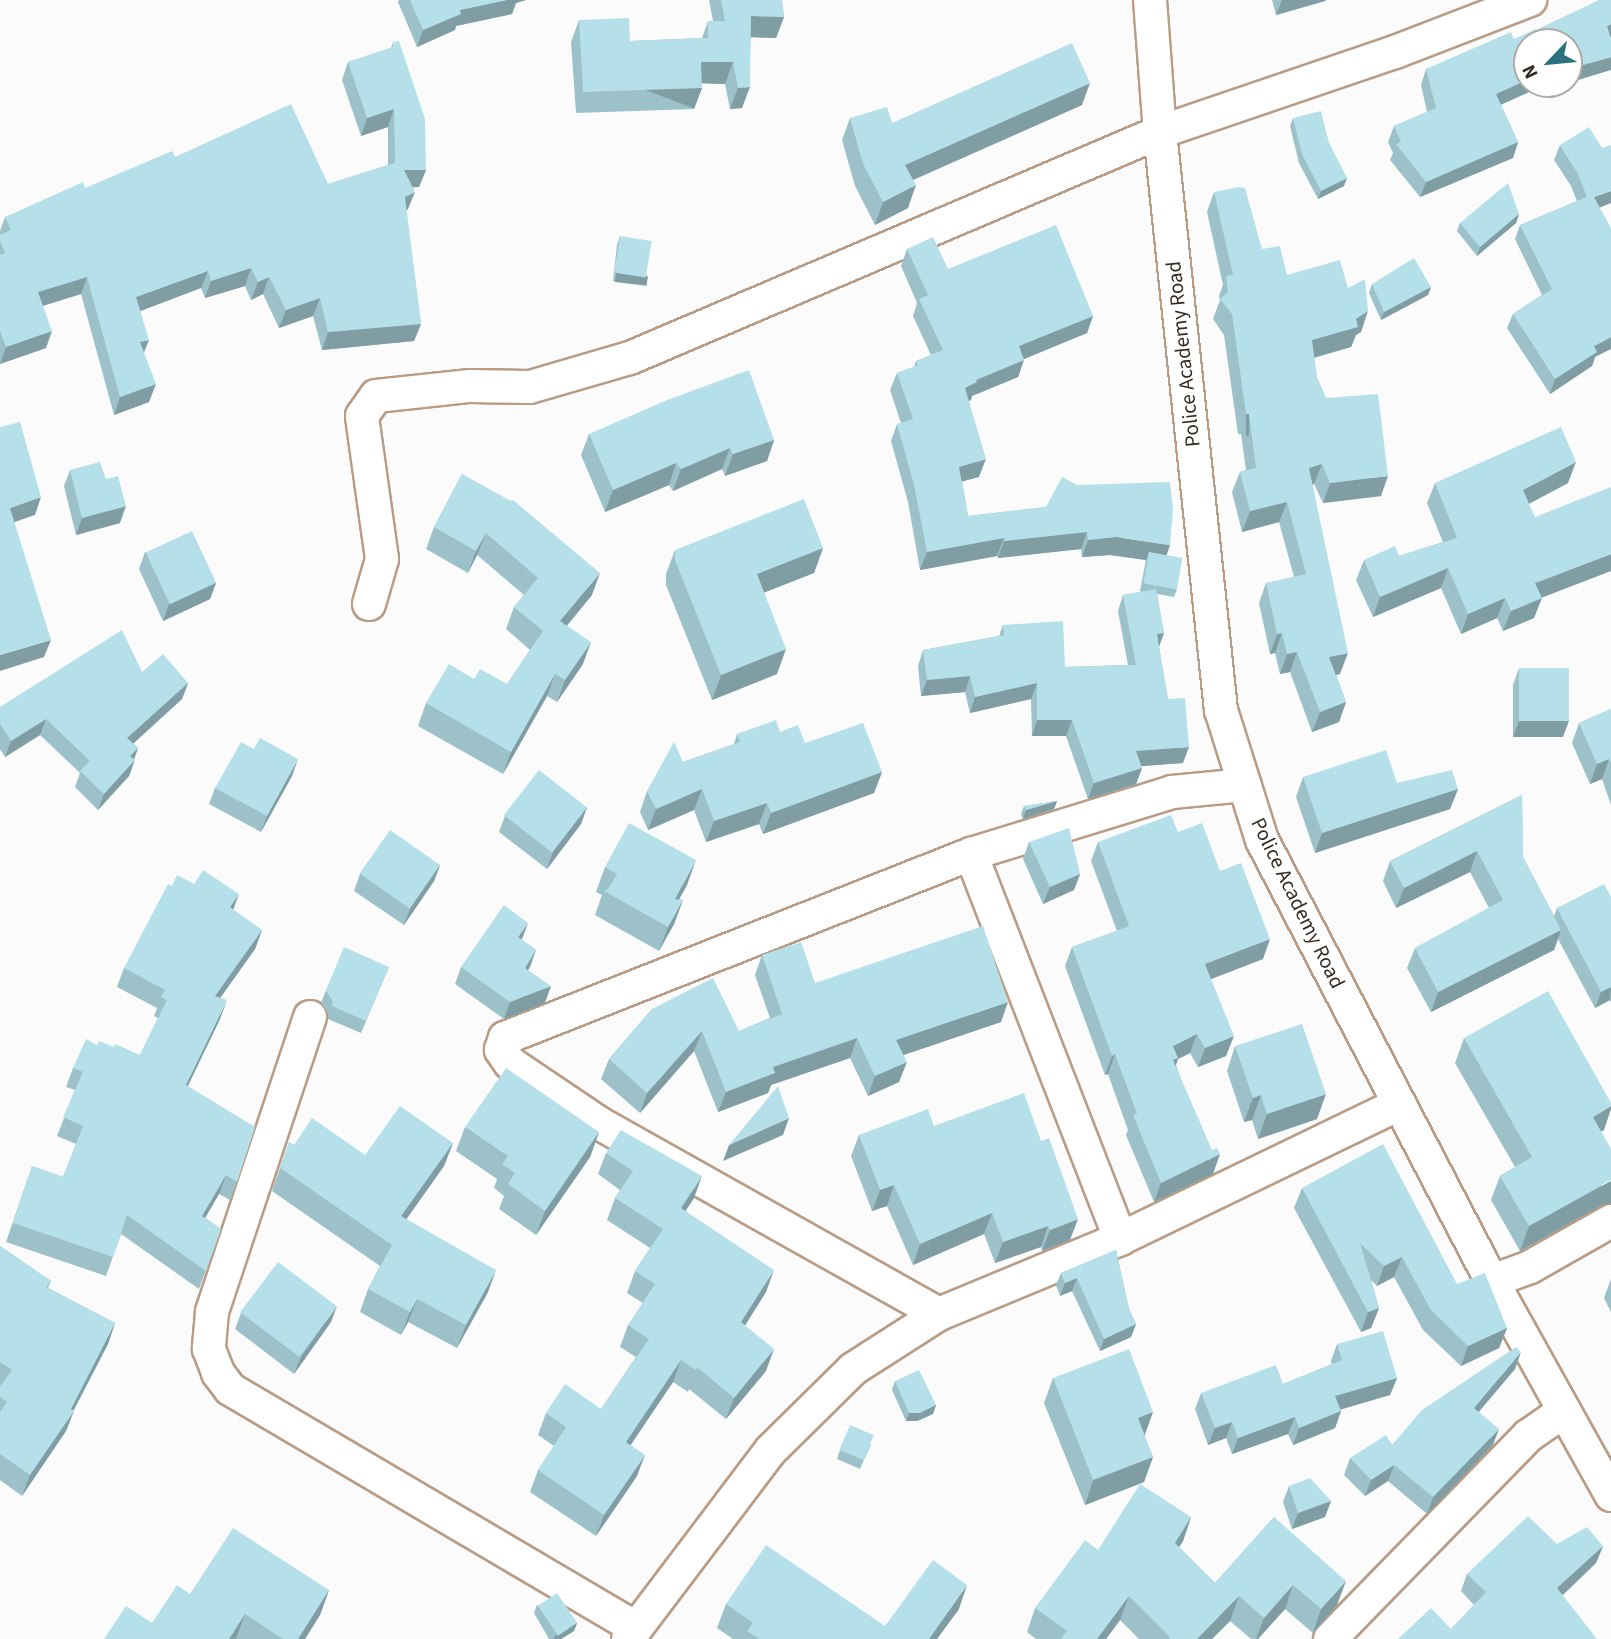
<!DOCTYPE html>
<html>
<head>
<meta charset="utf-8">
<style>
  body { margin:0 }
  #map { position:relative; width:1611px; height:1639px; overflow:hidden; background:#fbfbfb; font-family:"Source Sans 3",sans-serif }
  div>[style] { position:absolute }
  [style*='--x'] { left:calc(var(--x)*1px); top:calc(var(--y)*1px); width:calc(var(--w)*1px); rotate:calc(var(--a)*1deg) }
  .roads { filter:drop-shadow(2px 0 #b89c85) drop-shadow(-2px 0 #b89c85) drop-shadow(0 2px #b89c85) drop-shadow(0 -2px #b89c85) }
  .minor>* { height:32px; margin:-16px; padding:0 16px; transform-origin:16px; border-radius:16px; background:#fff }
  .wall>* { inset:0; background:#9cc1c8 }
  .shaded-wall>* { inset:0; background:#7f9da3; transform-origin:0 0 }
  .building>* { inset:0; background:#b5e0e9; transform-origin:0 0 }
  span { translate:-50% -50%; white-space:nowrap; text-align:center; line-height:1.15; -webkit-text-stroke:6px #fff; paint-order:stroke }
  .street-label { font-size:21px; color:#352a21 }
  .north { position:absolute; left:1513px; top:28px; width:70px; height:70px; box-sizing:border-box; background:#fff; border:2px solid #aeaaa6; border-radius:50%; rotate:244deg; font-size:19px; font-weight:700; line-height:28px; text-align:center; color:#352a21 }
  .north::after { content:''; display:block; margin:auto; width:24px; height:32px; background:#2b727f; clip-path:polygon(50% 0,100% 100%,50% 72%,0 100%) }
</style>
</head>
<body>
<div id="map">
  <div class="roads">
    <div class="minor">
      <i style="--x:1150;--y:0;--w:132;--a:85.7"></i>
      <i style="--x:1160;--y:132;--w:581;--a:83.98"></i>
      <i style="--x:1221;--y:710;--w:136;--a:72.5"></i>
      <i style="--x:1262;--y:840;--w:497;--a:62.5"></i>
      <i style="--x:1492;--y:1281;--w:245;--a:60.9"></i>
      <i style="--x:369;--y:604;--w:47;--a:-73.9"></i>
      <i style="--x:382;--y:559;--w:144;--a:-98"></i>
      <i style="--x:362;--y:416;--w:24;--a:-55"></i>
      <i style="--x:376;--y:396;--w:95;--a:-6.1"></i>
      <i style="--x:470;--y:386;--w:60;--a:1"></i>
      <i style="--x:530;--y:387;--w:104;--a:-16.2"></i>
      <i style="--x:630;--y:358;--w:576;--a:-23.09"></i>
      <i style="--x:1160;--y:132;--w:248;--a:-18.8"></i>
      <i style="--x:1395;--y:52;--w:145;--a:-21.1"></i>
      <i style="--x:971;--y:854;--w:413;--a:68.8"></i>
      <i style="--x:310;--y:1017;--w:311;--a:108.4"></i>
      <i style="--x:212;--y:1312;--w:37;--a:95"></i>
      <i style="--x:209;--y:1349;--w:26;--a:69"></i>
      <i style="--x:218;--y:1373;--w:20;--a:53"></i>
      <i style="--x:230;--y:1389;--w:471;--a:30.5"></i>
      <i style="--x:1492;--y:1281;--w:40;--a:-20.2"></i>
      <i style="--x:1530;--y:1267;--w:93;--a:-29.6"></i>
      <i style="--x:939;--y:1314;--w:390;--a:-150.7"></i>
      <i style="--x:599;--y:1123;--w:107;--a:-146"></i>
      <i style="--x:510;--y:1063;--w:16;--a:-125"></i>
      <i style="--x:501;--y:1050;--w:13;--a:-72"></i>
      <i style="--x:505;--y:1038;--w:501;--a:-21.55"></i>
      <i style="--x:971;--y:854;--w:210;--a:-17.1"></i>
      <i style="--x:1172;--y:792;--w:73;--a:-5.5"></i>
      <i style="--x:628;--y:1639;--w:237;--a:-52.9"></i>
      <i style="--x:771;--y:1450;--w:115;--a:-44.6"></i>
      <i style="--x:853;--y:1369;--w:102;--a:-32.6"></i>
      <i style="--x:939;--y:1314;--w:196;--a:-22.5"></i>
      <i style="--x:1120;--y:1239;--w:310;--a:-25.8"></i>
      <i style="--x:1330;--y:1639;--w:284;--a:-45.7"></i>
      <i style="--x:1528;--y:1436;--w:44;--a:-34.8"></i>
    </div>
  </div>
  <div class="wall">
    <i style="clip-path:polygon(399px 0,526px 0,516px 3px,512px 14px,456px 26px,455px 30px,417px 47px,398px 2px)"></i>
    <i style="clip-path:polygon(709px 0,782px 0,784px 17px,776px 38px,751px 37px,742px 108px,730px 109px,725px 84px,702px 83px,702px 88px,694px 109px,576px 113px,571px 42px,579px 20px,630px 41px,702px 38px,708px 21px,713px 21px)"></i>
    <i style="clip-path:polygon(1272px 0,1326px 0,1325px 1px,1276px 15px)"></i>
    <i style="clip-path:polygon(1538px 29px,1610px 37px,1578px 80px,1569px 56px,1569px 42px,1527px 42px,1547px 84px,1501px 105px,1518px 142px,1513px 158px,1420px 197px,1390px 160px,1393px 153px,1388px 142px,1394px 126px,1427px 112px,1421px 85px,1426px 69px,1537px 32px)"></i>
    <i style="clip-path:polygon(393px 42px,426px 170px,419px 187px,413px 187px,408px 209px,406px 211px,421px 324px,414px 341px,322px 350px,313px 316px,279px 328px,263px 294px,251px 300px,245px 286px,205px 298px,201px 288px,140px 311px,149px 402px,114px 415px,81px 294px,43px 306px,46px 348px,0 364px,0 231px,5px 217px,175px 157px,328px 184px,388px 165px,388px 127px,361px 136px,342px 80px,348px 62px,391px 48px)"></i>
    <i style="clip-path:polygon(1082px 105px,913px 180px,908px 208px,875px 225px,855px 186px,842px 140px,850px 118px,892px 123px)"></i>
    <i style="clip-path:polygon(1293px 118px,1329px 143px,1344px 186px,1318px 199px,1299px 163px,1290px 126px)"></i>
    <i style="clip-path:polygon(1560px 145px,1600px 208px,1595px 357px,1592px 366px,1550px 394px,1507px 328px,1513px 314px,1542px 295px,1515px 239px,1520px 225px,1577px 201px,1571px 186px,1554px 160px)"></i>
    <i style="clip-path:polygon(1214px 192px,1262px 249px,1287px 275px,1361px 332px,1356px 335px,1351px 347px,1314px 358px,1317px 378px,1326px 398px,1381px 496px,1323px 503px,1314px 484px,1312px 485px,1340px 674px,1336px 675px,1346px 702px,1339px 722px,1312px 732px,1290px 672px,1280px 674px,1275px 653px,1270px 654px,1259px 603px,1266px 583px,1294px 577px,1279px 522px,1242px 532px,1232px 492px,1240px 472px,1246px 470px,1241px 434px,1238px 434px,1224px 335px,1213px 319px,1220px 300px,1219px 296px,1223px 285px,1207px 212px)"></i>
    <i style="clip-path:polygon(1519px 214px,1516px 223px,1477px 256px,1457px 231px,1460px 223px)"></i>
    <i style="clip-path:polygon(620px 236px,648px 277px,645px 285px,613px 281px,617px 245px)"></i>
    <i style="clip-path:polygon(907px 249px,948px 269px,1093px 316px,1087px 333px,1024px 359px,1018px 377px,972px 396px,971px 400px,969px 401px,979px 477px,962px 481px,968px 516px,1046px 507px,1166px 555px,1177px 589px,1174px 597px,1157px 594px,1164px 633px,1159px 647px,1168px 699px,1183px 763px,1141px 766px,1142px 768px,1136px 784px,1088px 799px,1066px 736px,1032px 736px,1031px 699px,970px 713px,965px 692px,921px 696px,918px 666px,923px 650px,999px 636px,1003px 625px,1065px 667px,1128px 665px,1118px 611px,1123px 595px,1142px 592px,1140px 591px,1146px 560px,1110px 555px,1082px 557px,1081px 549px,998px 558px,997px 556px,920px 570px,908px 502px,891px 441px,897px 424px,901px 423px,890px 390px,897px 373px,914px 367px,916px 361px,931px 355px,913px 316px,917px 303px,901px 266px)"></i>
    <i style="clip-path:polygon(1372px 284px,1431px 287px,1428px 295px,1381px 320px,1369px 293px)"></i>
    <i style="clip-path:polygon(589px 434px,774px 440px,767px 461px,725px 476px,722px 469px,673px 491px,669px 485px,605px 512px,581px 455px)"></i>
    <i style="clip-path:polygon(70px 470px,120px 523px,76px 535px,64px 486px)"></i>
    <i style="clip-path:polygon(462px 474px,592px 595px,567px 626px,583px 664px,557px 702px,547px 696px,503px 774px,418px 726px,426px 703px,474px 679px,507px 684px,530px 650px,506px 629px,514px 607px,524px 595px,477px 555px,468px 573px,426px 549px,434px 527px)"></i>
    <i style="clip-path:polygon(1435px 483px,1568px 483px,1529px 504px,1541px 598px,1534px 618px,1503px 631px,1497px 618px,1461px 634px,1441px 588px,1373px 617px,1356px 580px,1364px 560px,1399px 556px,1443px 542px,1427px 503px)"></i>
    <i style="clip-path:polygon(823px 548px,814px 573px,764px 592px,777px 674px,712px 700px,666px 585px,666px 574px,675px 550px)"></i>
    <i style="clip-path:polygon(145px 552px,216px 583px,210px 599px,163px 621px,139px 569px)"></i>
    <i style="clip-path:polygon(1519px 668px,1563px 737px,1513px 737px,1513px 685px)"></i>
    <i style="clip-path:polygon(142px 672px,188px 683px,182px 699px,133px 743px,138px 748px,129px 776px,98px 810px,75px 787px,80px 773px,40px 735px,5px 757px,0 749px,0 707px)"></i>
    <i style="clip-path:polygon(1611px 709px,1611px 805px,1602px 779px,1590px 784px,1572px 743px,1579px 723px)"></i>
    <i style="clip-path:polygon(780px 732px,805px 743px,882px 772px,874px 793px,763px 834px,759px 824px,706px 842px,694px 810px,648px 830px,640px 812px,647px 791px,683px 762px,734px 744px,737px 734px)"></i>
    <i style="clip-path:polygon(254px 749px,292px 776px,261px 832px,209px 804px,215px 788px)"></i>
    <i style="clip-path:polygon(1303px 777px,1397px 783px,1458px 789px,1450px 809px,1315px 853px,1296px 797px)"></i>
    <i style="clip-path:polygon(1522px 795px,1523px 857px,1554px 916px,1557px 908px,1611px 897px,1611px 1003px,1610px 1000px,1595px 1008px,1558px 939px,1554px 950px,1431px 1012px,1407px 968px,1415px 948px,1489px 908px,1470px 872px,1396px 908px,1383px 881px,1390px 861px)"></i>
    <i style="clip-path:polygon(1057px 801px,1054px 809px,1023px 819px,1021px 814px,1024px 806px)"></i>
    <i style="clip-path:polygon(587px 807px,581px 824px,547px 869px,499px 832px,505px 816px)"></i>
    <i style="clip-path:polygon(1178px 832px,1220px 871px,1263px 959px,1211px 979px,1226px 1056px,1198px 1067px,1190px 1053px,1178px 1059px,1176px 1065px,1213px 1174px,1154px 1202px,1126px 1135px,1128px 1130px,1108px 1074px,1105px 1075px,1065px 966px,1072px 947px,1117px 931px,1091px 861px,1098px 842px)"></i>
    <i style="clip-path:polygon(1029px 842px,1080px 874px,1074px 890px,1043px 904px,1023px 859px)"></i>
    <i style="clip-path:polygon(440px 865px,434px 881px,404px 925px,354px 891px,360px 874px)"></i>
    <i style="clip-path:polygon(605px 867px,687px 885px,679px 899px,683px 900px,674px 924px,659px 951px,595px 915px,602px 895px,596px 892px)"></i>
    <i style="clip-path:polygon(233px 910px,262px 930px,255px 949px,220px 998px,220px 1019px,188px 1086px,237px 1182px,230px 1200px,219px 1194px,205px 1218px,221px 1229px,199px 1289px,121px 1234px,106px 1276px,6px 1242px,32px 1166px,63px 1177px,76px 1144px,57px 1136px,75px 1090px,66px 1087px,73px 1068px,97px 1045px,114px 1047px,140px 1055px,158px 1018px,154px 1016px,157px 1008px,117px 987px,124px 968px)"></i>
    <i style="clip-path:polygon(522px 940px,536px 950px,528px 970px,545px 1003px,504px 1019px,455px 984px,461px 967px)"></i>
    <i style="clip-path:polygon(762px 955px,815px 983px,1001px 1022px,903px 1055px,899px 1082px,868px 1096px,850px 1058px,771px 1085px,768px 1093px,718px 1112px,694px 1051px,640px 1113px,601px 1079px,609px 1059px,652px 1009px,739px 1031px,770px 1018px,755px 975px)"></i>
    <i style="clip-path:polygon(389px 967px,361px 1033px,328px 1019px,328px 1013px,321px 1003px,326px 990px)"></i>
    <i style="clip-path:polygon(1464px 1038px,1604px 1130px,1601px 1131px,1602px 1205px,1520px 1251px,1491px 1200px,1500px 1176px,1515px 1167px,1455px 1063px)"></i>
    <i style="clip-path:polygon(1235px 1046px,1317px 1119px,1258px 1139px,1252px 1120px,1244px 1122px,1227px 1071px)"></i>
    <i style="clip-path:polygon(934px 1126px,1070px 1240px,1042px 1251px,1041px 1247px,995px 1263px,984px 1234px,913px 1265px,887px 1206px,872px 1211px,851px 1156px,859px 1135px)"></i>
    <i style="clip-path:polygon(465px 1127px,599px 1132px,590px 1157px,536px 1235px,499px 1209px,504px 1196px,494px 1188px,497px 1179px,456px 1151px)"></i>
    <i style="clip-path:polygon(289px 1142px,294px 1145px,365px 1155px,453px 1143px,444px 1166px,406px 1220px,488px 1292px,457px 1348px,408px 1322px,401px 1335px,360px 1312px,368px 1289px,380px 1266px,272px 1191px)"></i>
    <i style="clip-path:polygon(606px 1153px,694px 1198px,685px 1211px,766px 1292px,745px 1326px,766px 1371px,726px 1419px,689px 1389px,688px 1392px,673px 1382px,630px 1445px,637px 1476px,596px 1536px,530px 1492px,538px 1470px,554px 1446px,538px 1435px,546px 1413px,601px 1409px,636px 1357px,620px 1347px,628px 1325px,643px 1303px,627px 1293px,635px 1271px,650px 1248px,607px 1220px,615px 1198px,620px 1190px,598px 1174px)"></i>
    <i style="clip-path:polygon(1302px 1188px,1457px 1284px,1507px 1328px,1499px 1348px,1461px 1366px,1423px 1330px,1394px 1277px,1377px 1286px,1371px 1280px,1379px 1308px,1371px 1328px,1361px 1332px,1294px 1208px)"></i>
    <i style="clip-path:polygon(0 1246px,51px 1281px,48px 1288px,115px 1323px,108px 1344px,74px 1410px,66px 1431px,22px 1496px,0 1480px)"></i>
    <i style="clip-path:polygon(1116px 1250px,1129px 1309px,1136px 1324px,1131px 1337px,1100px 1351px,1072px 1291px,1060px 1296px,1056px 1285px,1061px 1273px)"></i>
    <i style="clip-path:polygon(1611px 1279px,1611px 1312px,1604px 1298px)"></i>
    <i style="clip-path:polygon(241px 1313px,331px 1322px,294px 1374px,235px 1329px)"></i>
    <i style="clip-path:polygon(1337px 1344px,1397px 1378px,1390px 1395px,1340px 1409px,1341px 1411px,1335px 1428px,1293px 1445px,1288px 1434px,1232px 1454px,1226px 1438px,1208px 1445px,1195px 1409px,1201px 1393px,1283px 1384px,1332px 1364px,1331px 1361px)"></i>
    <i style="clip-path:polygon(1515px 1369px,1479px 1412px,1493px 1445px,1427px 1514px,1388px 1481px,1365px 1496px,1344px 1475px,1350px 1458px,1392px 1445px)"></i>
    <i style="clip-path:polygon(1053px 1378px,1153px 1412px,1144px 1435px,1153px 1457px,1144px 1482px,1085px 1505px,1044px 1403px)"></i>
    <i style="clip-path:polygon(895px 1381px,936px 1405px,933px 1414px,917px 1421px,906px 1421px,892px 1390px)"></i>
    <i style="clip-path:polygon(871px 1444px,860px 1469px,837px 1459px,840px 1450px)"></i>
    <i style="clip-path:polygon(1289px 1486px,1331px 1501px,1325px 1517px,1292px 1529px,1283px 1502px)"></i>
    <i style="clip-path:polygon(1191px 1517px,1183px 1541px,1179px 1547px,1215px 1583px,1274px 1517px,1337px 1605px,1313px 1633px,1285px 1609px,1258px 1639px,1251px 1639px,1230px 1621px,1212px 1639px,1139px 1639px,1120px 1620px,1106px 1639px,1036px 1639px,1027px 1632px,1035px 1608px,1098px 1550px)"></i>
    <i style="clip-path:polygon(1557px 1544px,1603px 1546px,1596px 1563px,1563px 1595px,1451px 1629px,1474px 1605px,1461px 1591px,1467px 1574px)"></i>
    <i style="clip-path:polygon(329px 1590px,320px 1615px,305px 1639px,104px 1639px,152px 1623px,190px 1594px)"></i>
    <i style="clip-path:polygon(726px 1604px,885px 1626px,959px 1609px,937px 1639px,733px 1639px,717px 1628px)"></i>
    <i style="clip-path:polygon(537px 1605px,577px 1623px,574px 1631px,561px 1639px,549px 1639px,534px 1613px)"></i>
  </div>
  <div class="shaded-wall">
    <i style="clip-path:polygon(507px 0,526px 0,516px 3px,512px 14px,456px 26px,455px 30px,417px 47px,423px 30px,460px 10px)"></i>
    <i style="clip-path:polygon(1282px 0,1326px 0,1325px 1px,1276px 15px)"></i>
    <i style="clip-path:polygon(751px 16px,784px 17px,776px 38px,743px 37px)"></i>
    <i style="clip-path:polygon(1611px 24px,1611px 37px,1601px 40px,1607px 26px)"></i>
    <i style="clip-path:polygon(1574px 39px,1569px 51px,1569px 42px,1565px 42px)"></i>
    <i style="clip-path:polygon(1611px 57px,1611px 70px,1578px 80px,1583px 65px)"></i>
    <i style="clip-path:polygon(701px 62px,733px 62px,725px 84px,693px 83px)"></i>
    <i style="clip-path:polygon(1527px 80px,1527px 84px,1547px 84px,1490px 109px,1496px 94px)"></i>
    <i style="clip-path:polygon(1090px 83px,1082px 105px,897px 187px,905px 165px)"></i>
    <i style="clip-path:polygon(750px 87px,742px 108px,730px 109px,738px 88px)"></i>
    <i style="left:702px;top:88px;width:22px;height:119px;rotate:111deg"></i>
    <i style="clip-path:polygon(394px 109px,388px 127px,361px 136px,367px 118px)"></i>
    <i style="clip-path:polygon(1518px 142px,1513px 158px,1420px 197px,1426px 182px)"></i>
    <i style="clip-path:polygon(404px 170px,426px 170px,419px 187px,398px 188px)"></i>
    <i style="clip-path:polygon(1347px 178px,1344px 186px,1318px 199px,1321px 191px)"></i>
    <i style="clip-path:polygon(916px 185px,908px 208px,875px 225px,883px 202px)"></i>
    <i style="clip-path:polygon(1611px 191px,1611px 203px,1589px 212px,1594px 197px)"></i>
    <i style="clip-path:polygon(415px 192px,408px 209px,398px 215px,405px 197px)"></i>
    <i style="clip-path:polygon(1519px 214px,1516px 223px,1477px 256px,1480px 247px)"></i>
    <i style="clip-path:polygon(251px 268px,245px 286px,205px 298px,211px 281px)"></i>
    <i style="clip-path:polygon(208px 271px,201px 288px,130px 315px,136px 297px)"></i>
    <i style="left:616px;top:273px;width:32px;height:9px;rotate:7deg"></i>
    <i style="clip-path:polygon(87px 277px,81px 294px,32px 309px,38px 292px)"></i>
    <i style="clip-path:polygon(269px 277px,263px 294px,251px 300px,258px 282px)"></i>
    <i style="clip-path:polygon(1431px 287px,1428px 295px,1381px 320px,1384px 312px)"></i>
    <i style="clip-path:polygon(320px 298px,313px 316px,279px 328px,286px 310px)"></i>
    <i style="clip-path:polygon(1368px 311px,1361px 332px,1356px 335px,1351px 347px,1305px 360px,1312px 340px)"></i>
    <i style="clip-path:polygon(1093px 316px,1087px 333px,1012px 364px,1019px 346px)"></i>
    <i style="clip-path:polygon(421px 324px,414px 341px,322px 350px,328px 332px)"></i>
    <i style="clip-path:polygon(52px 331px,46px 348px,0 364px,6px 347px)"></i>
    <i style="clip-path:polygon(1611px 337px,1611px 349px,1595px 357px,1592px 366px,1550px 394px,1555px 379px,1594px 346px)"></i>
    <i style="clip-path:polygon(149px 340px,142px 357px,140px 342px)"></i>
    <i style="clip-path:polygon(1024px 360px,1018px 377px,972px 396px,971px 400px,959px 405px,965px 388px,976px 380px)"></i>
    <i style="clip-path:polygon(156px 384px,149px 402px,114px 415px,120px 397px)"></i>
    <i style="left:1246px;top:414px;width:3px;height:22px"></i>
    <i style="clip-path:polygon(774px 440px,767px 461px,725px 476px,733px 454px)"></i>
    <i style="clip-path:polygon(730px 448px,722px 469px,673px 491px,681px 469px)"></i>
    <i style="clip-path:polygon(986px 459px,979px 477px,953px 484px,959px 467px)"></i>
    <i style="clip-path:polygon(1576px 462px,1568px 483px,1515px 511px,1523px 490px)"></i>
    <i style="clip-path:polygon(676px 463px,669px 485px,605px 512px,613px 490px)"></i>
    <i style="clip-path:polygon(1322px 464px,1314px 484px,1301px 488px,1309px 468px)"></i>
    <i style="clip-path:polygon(1388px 476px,1381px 496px,1323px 503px,1330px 483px)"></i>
    <i style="clip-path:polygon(41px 497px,35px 515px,3px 526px,10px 508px)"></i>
    <i style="clip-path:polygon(1287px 502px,1279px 522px,1242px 532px,1250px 511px)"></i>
    <i style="clip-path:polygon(126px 506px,120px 523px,76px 535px,82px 518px)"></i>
    <i style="clip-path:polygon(1087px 532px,1081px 549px,998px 558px,1004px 541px)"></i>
    <i style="clip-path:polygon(486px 533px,477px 555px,468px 573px,476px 551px)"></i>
    <i style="clip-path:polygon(1116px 537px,1170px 545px,1164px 563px,1149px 552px,1146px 560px,1110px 555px,1082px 557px,1088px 540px)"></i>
    <i style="clip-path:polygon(1004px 538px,997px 556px,920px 570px,927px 552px)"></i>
    <i style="clip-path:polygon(823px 548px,814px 573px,748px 599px,757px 574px)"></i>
    <i style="clip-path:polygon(1611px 554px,1611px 571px,1528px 603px,1535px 583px)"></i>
    <i style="clip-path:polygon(1448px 568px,1441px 588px,1373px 617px,1380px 597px)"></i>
    <i style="clip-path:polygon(600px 573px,592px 595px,552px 643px,560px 621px)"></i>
    <i style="clip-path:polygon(216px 583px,210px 599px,163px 621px,169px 604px)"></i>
    <i style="clip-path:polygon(1505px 598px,1497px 618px,1461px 634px,1468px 614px)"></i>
    <i style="clip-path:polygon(1542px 598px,1534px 618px,1503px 631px,1511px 611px)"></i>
    <i style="clip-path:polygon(1164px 633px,1158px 649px,1157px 634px)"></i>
    <i style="clip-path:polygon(1282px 633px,1275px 653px,1270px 654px,1277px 634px)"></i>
    <i style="clip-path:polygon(51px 640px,44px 657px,0 671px,0 655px)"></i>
    <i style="clip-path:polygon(591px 642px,583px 664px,557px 702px,565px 680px)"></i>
    <i style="clip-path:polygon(786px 649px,777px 674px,712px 700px,721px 675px)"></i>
    <i style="clip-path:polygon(1297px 652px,1290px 672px,1280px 674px,1287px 654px)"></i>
    <i style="clip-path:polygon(1348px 653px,1340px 674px,1322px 678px,1329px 657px)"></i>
    <i style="clip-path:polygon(555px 674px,547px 696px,503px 774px,511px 752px)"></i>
    <i style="clip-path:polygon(970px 676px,965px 692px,921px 696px,927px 680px)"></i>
    <i style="clip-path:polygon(188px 683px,182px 699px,122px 754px,127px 738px)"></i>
    <i style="clip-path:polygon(1037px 683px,1031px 699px,970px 713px,975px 697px)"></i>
    <i style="clip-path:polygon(1346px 702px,1339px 722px,1312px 732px,1320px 712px)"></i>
    <i style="clip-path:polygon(46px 719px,40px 735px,5px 757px,11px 741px)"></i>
    <i style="clip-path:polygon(1037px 720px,1072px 720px,1066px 736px,1032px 736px)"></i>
    <i style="clip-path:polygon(1519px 721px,1569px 721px,1563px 737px,1513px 737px)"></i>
    <i style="clip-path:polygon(1189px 747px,1183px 763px,1130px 767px,1136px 751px)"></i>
    <i style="clip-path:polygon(138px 748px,132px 763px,135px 760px,129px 776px,98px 810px,104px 794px,130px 756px)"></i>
    <i style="clip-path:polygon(298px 759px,292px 776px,261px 832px,267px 816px)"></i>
    <i style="clip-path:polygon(1609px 759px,1602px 779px,1590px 784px,1597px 764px)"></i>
    <i style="clip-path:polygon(1142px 768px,1136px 784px,1088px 799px,1094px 783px)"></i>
    <i style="clip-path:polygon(882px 772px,874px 793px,763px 834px,771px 813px)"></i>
    <i style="clip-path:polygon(702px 789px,694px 810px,648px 830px,656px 809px)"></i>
    <i style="clip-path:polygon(1458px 789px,1450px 809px,1315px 853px,1322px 833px)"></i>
    <i style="clip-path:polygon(1057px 801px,1054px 809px,1023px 819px,1026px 810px)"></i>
    <i style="clip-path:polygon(767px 803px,759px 824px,706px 842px,714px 821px)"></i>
    <i style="clip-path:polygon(587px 807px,581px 824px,547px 869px,553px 852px)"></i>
    <i style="clip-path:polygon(1477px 851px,1470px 872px,1396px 908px,1404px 888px)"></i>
    <i style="clip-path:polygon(696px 860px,687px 885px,666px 923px,675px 899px)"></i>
    <i style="clip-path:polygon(440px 865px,434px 881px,404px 925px,410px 909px)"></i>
    <i style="clip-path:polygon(1080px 874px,1074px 890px,1043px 904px,1050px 887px)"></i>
    <i style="clip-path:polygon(239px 894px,232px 913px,230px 907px)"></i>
    <i style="clip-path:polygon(683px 900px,674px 924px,659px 951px,668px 927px)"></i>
    <i style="clip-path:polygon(528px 923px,522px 939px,512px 954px,518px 937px)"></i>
    <i style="clip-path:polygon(262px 930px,255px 949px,208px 1015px,215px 996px)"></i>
    <i style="clip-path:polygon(1561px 930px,1554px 950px,1431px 1012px,1438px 992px)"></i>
    <i style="clip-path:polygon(1270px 939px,1263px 959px,1198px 984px,1205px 964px)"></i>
    <i style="clip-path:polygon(536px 950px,530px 967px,519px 984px,525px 968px)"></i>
    <i style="clip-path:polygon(551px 986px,545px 1003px,504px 1019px,510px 1002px)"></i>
    <i style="clip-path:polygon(1611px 987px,1610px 1000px,1595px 1008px,1601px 992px)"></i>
    <i style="clip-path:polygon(227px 1000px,220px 1019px,179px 1104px,186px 1085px)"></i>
    <i style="clip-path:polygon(1008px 1002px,1001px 1022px,889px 1060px,896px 1040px)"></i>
    <i style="clip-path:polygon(702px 1031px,694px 1051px,640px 1113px,647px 1093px)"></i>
    <i style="clip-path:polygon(1197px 1034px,1190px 1053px,1178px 1059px,1171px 1078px,1173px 1046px)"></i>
    <i style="clip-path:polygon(1234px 1036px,1226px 1056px,1198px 1067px,1205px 1048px)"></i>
    <i style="clip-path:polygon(857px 1038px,850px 1058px,771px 1085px,768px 1093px,718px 1112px,726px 1092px,773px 1067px)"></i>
    <i style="clip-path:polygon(1115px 1054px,1108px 1074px,1105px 1075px,1112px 1056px)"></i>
    <i style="clip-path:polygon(907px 1062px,899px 1082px,868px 1096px,875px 1076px)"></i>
    <i style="clip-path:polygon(1326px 1094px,1317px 1119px,1258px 1139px,1267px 1114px)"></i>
    <i style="clip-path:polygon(1261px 1095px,1252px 1120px,1244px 1122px,1253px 1098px)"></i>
    <i style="clip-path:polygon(1611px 1106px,1611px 1109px,1604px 1130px,1584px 1141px,1593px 1117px)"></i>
    <i style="clip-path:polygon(789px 1118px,783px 1135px,723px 1161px,729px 1145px)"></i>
    <i style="clip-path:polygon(599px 1132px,590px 1157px,536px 1235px,545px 1211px)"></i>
    <i style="clip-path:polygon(453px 1143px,444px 1166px,392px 1239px,401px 1216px)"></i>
    <i style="clip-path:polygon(1220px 1154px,1213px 1174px,1154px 1202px,1161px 1183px)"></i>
    <i style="clip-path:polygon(226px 1175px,219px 1194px,195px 1235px,202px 1216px)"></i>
    <i style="clip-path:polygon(702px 1176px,694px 1198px,673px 1230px,681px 1208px)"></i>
    <i style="clip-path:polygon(1611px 1181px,1611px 1203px,1602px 1205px,1520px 1251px,1529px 1226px)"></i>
    <i style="clip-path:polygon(894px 1185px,887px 1206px,872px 1211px,880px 1190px)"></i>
    <i style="clip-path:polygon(992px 1213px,984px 1234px,913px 1265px,920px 1244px)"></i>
    <i style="clip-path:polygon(1078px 1219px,1070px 1240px,1042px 1251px,1050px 1230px)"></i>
    <i style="clip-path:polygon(1048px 1226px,1041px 1247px,995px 1263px,1003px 1242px)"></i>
    <i style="clip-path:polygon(1402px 1257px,1394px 1277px,1377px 1286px,1384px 1266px)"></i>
    <i style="clip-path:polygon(496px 1270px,488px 1292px,457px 1348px,466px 1325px)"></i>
    <i style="clip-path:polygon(774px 1270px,766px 1292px,733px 1344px,741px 1322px)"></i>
    <i style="clip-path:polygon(1077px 1278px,1072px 1291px,1060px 1296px,1065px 1283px)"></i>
    <i style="clip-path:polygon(417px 1299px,408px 1322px,401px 1335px,410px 1312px)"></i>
    <i style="clip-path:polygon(337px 1306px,331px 1322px,294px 1374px,301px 1357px)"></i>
    <i style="clip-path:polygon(1379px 1308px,1371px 1328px,1361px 1332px,1368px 1312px)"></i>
    <i style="clip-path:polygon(115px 1323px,108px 1344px,72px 1413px,74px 1411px,66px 1431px,22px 1496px,30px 1475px,71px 1409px)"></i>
    <i style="clip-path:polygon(1136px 1324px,1131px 1337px,1100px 1351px,1104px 1339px)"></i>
    <i style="clip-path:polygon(1507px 1328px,1499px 1348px,1461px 1366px,1468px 1346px)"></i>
    <i style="clip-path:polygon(774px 1349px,766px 1371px,726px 1419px,734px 1398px)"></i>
    <i style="clip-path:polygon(1521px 1352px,1515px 1369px,1468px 1424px,1474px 1408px)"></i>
    <i style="clip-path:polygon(681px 1360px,673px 1382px,618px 1464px,626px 1442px)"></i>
    <i style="clip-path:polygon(1397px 1378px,1390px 1395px,1329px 1413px,1335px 1396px)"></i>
    <i style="clip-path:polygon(936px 1405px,933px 1414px,917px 1421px,906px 1421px,909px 1413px)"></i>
    <i style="clip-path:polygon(1341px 1411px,1335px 1428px,1293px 1445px,1299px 1428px)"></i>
    <i style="clip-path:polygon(1153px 1412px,1144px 1437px,1138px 1418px)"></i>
    <i style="clip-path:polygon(1295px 1417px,1288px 1434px,1232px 1454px,1238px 1438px)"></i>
    <i style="clip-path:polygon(1232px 1422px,1226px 1438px,1208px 1445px,1215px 1428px)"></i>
    <i style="clip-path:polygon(1499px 1429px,1493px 1445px,1427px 1514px,1433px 1497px)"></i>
    <i style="clip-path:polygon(645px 1455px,637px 1476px,596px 1536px,604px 1515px)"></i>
    <i style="clip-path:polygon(1153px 1457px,1144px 1482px,1085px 1505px,1093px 1480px)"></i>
    <i style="clip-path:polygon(1394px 1465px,1388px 1481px,1365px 1496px,1371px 1480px)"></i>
    <i style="clip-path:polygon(1331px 1501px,1325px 1517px,1292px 1529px,1298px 1513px)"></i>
    <i style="clip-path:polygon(1191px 1517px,1183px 1541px,1166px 1567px,1175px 1543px)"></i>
    <i style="clip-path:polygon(1603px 1546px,1596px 1563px,1551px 1606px,1557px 1588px)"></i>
    <i style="clip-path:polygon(1346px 1581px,1337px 1605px,1313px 1633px,1321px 1609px)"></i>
    <i style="clip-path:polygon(967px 1585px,959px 1609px,937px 1639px,929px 1639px)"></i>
    <i style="clip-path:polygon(1293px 1585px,1285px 1609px,1258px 1639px,1256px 1639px,1264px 1618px)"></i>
    <i style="clip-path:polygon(329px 1590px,320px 1615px,305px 1639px,298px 1639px)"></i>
    <i style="clip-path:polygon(1129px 1596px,1120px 1620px,1106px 1639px,1097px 1639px)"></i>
    <i style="clip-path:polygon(1239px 1596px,1230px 1621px,1212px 1639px,1197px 1639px)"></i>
    <i style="clip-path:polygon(245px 1614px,236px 1639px,229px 1639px)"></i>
    <i style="clip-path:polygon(577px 1623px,574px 1631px,561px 1639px,554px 1639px,555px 1636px)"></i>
  </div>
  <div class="building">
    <i style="clip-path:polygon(410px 0,507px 0,460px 10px,461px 14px,423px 30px)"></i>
    <i style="clip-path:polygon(721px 0,782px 0,784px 17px,751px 16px,750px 87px,738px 88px,733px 62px,701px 62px,702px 88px,583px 92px,579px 20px,629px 18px,630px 41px,708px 38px,708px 21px,725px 21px)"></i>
    <i style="clip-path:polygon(1599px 0,1611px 0,1611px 24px,1607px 26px,1611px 39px,1611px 57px,1583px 65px,1574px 39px,1565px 42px,1543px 42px,1538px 29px)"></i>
    <i style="clip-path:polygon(1536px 29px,1542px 42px,1527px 42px,1527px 80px,1496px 94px,1518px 142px,1426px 182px,1396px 144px,1401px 142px,1394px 126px,1436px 108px,1426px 69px,1511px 32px,1514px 39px)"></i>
    <i style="clip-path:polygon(399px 41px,425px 119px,426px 170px,404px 170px,415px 192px,405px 197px,421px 324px,328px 332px,320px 298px,286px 310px,269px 277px,258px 282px,251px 268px,211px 281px,208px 271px,136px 297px,149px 340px,140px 342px,156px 384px,120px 397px,87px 277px,38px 292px,52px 331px,6px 347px,0 331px,0 255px,5px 253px,0 241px,0 235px,11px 230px,5px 217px,83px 182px,85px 188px,172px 151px,175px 157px,291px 104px,328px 184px,395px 163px,394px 109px,367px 118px,348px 62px,393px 47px,393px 42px)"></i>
    <i style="clip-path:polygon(1072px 43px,1090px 83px,905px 165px,916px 185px,883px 202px,863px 164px,850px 118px,887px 107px,892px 123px)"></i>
    <i style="clip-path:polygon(1321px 111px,1329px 143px,1347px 178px,1321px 191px,1302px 154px,1293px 118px)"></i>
    <i style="clip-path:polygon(1589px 127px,1602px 148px,1611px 145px,1611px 191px,1594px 197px,1611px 228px,1611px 337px,1594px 346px,1597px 352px,1555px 379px,1513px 314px,1552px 289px,1520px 225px,1587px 197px,1577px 172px,1560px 145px)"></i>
    <i style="clip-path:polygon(1508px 183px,1519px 214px,1480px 247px,1460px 223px)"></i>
    <i style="clip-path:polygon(1239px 187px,1245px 188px,1262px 249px,1280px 246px,1287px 275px,1340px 260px,1348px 288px,1365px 279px,1368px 311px,1356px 319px,1358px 327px,1312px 340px,1317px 378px,1326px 398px,1378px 394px,1388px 476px,1330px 483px,1322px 464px,1309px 468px,1348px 653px,1329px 657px,1346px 702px,1320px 712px,1297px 652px,1287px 654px,1282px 633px,1277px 634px,1266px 583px,1306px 574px,1287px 502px,1250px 511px,1240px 472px,1256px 468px,1249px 414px,1246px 414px,1232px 314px,1220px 299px,1228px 292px,1226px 276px,1233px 275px,1214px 192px)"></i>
    <i style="clip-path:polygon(1056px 225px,1093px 316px,1019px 346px,1024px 360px,976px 380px,977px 382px,965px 388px,986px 459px,959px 467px,968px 516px,1046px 507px,1062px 477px,1077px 485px,1170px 482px,1173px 509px,1170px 545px,1116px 537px,1088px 540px,1087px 532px,1004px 541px,1004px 538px,927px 552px,914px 485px,897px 424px,913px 419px,897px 373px,918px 365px,916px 361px,943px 350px,919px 299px,928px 295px,907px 249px,933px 237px,948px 269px)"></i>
    <i style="left:620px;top:236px;width:32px;height:37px;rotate:9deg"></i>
    <i style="clip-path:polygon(1414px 258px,1431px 287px,1384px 312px,1372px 284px)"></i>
    <i style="clip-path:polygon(749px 370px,774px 440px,733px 454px,730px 448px,681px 469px,676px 463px,613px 490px,589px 434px,667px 400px)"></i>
    <i style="clip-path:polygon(20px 422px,41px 497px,10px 508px,51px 640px,0 655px,0 427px)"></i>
    <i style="clip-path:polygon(1561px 427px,1576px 462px,1523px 490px,1535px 517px,1611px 487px,1611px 554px,1535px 583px,1542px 598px,1511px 611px,1505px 598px,1468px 614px,1448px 568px,1380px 597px,1364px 560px,1395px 546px,1399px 556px,1457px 538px,1435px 483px)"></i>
    <i style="clip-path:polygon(100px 462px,106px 479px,118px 476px,126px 506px,82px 518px,70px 470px)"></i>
    <i style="clip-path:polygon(462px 474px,511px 501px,513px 500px,600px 573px,560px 621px,591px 642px,565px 680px,555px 674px,511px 752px,426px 703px,449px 664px,474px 679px,480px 669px,507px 684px,543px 631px,514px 607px,538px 578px,486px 533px,476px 551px,434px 527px)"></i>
    <i style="clip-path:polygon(804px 499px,823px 548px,757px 574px,786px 649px,721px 675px,675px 560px,675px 550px)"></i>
    <i style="left:192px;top:531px;width:57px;height:51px;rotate:65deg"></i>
    <i style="left:1149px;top:552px;width:34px;height:32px;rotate:10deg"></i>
    <i style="clip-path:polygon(1156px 589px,1164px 633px,1157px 634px,1168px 699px,1185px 698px,1189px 747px,1136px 751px,1142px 768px,1094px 783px,1072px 720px,1037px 720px,1037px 683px,975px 697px,970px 676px,927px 680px,923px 650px,1004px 635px,1003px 625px,1063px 621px,1065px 667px,1136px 665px,1123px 595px)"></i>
    <i style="clip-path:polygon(122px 630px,142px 672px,163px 654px,188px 683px,127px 738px,138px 748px,130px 756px,135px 760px,104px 794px,80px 771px,90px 761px,46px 719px,11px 741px,0 724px,0 707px)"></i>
    <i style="left:1519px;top:668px;width:50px;height:53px"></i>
    <i style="clip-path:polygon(1611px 709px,1611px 763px,1609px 759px,1597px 764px,1579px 723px)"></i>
    <i style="clip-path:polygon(776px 720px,780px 732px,798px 725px,805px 743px,863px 723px,882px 772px,771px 813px,767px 803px,714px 821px,702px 789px,656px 809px,647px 791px,674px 742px,683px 762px,740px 742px,737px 734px)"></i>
    <i style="clip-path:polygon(260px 738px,298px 759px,267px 816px,215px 788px,241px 742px,254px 749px)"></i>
    <i style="clip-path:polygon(1386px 750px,1397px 783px,1452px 770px,1458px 789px,1322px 833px,1303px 777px)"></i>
    <i style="left:539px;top:770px;width:61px;height:57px;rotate:38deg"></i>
    <i style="clip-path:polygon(1522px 795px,1523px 857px,1561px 930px,1438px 992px,1415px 948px,1503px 900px,1477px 851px,1404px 888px,1390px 861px)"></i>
    <i style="clip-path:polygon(1057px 801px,1026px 810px,1024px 806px)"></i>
    <i style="clip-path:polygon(1171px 815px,1178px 832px,1202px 823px,1220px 871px,1241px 863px,1270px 939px,1205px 964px,1234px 1036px,1205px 1048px,1197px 1034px,1173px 1046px,1178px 1058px,1173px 1060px,1212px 1150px,1217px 1148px,1220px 1154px,1161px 1183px,1133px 1115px,1137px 1114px,1115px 1054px,1112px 1056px,1072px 947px,1129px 926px,1098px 842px)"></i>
    <i style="clip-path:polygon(629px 823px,696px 860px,675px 899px,683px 900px,668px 927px,604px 891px,608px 889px,617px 874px,605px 867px)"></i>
    <i style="clip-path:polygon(1069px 828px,1080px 874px,1050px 887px,1029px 842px)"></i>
    <i style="left:390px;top:830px;width:61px;height:53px;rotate:35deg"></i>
    <i style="clip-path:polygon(203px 870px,239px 894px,230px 907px,262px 930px,215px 996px,227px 1000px,186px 1085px,255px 1127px,237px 1182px,226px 1175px,202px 1216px,221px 1229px,206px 1271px,127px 1215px,113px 1257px,13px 1223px,32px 1166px,63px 1177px,83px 1126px,63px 1117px,83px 1072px,73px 1068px,86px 1039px,97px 1045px,99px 1041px,114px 1047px,115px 1044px,140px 1055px,167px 1000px,161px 997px,165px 990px,124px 968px,168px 884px,172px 886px,177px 875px,194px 884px)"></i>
    <i style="clip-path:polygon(1604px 884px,1611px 897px,1611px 987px,1601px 992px,1557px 908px)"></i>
    <i style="clip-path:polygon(504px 905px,528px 923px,518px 937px,536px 950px,525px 968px,551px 986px,510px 1002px,461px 967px)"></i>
    <i style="clip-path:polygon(983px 926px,1008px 1002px,896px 1040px,907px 1062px,875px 1076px,857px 1038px,773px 1067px,775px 1073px,726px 1092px,702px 1031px,647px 1093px,609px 1059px,652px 1009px,713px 978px,739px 1031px,782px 1014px,762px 955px,801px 942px,815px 983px)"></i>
    <i style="clip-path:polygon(344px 947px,389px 967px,366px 1021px,332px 1006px,332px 1000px,326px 990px)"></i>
    <i style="clip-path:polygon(1548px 991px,1611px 1103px,1611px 1106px,1593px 1117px,1611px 1149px,1611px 1180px,1529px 1226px,1500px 1176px,1532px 1157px,1464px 1038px)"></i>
    <i style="clip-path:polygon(1302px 1024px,1326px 1094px,1267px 1114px,1261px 1095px,1253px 1098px,1235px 1046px)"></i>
    <i style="clip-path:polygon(506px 1068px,599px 1132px,545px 1211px,508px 1184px,515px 1173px,502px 1164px,508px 1156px,465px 1127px)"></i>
    <i style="clip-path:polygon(778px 1086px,789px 1118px,729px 1145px)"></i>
    <i style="clip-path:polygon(1024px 1093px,1041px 1141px,1049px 1138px,1078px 1219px,1050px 1230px,1048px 1226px,1003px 1242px,992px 1213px,920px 1244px,894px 1185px,880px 1190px,859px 1135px,928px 1109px,934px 1126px)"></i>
    <i style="clip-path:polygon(400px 1106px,453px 1143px,401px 1216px,496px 1270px,466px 1325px,417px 1299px,410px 1312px,368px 1289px,392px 1245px,280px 1168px,289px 1142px,294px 1145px,312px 1118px,365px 1155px)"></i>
    <i style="clip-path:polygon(621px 1130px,702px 1176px,681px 1208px,774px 1270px,741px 1322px,774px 1349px,734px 1398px,697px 1367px,696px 1370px,681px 1360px,626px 1442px,645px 1455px,604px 1515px,538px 1470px,566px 1427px,546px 1413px,565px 1384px,601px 1409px,649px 1339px,628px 1325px,655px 1284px,635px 1271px,663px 1229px,615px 1198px,633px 1171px,606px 1153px)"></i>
    <i style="clip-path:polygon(1383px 1144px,1457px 1284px,1485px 1273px,1507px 1328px,1468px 1346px,1431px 1310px,1402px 1257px,1384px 1266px,1360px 1243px,1379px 1308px,1368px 1312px,1302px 1188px)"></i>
    <i style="clip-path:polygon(0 1246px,51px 1281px,46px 1287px,115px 1323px,71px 1409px,74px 1411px,30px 1475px,0 1454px,0 1412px,7px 1402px,0 1397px,0 1387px,12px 1370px,0 1362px)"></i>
    <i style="clip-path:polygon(1116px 1250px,1129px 1309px,1136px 1324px,1104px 1339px,1077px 1278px,1065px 1283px,1061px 1273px)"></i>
    <i style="left:278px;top:1262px;width:74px;height:63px;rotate:37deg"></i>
    <i style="clip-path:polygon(1383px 1331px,1397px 1378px,1335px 1396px,1341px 1411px,1299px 1428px,1295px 1417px,1238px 1438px,1232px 1422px,1215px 1428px,1201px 1393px,1276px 1365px,1283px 1384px,1342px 1360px,1337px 1344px)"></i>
    <i style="clip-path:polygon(1516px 1347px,1521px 1352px,1474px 1408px,1499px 1429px,1433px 1497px,1394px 1465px,1371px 1480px,1350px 1458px,1386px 1435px,1392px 1445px,1422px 1410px)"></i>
    <i style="clip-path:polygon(1129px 1349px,1153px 1412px,1138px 1418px,1153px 1457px,1093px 1480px,1053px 1378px)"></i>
    <i style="clip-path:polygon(919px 1370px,936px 1405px,920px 1413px,909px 1413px,895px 1381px)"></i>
    <i style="left:850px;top:1425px;width:26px;height:27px;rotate:23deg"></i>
    <i style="clip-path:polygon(1310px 1478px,1331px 1501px,1298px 1513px,1289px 1486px)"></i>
    <i style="clip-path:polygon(1140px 1484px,1191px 1517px,1175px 1543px,1215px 1583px,1274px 1517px,1346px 1581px,1321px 1609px,1293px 1585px,1264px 1618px,1239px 1596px,1197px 1639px,1169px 1639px,1170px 1637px,1129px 1596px,1097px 1639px,1061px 1639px,1067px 1631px,1035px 1608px,1085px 1540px,1098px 1550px)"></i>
    <i style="clip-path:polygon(1528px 1516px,1557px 1544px,1587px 1527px,1603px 1546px,1557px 1588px,1597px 1639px,1398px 1639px,1431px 1608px,1451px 1629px,1486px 1592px,1467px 1574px)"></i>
    <i style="clip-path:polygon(233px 1528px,329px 1590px,298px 1639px,283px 1639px,245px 1614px,229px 1639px,104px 1639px,126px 1606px,152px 1623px,177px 1585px,190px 1594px)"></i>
    <i style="clip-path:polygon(766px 1545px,885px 1626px,933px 1560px,967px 1585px,929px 1639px,759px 1639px,747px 1631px,753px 1623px,726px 1604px)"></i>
    <i style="left:557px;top:1593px;width:36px;height:23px;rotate:56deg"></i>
  </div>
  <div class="street-label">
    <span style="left:1183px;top:354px;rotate:-96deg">Police Academy Road</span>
    <span style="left:1298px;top:903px;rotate:64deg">Police Academy Road</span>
  </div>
  <div class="north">N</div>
</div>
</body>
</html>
